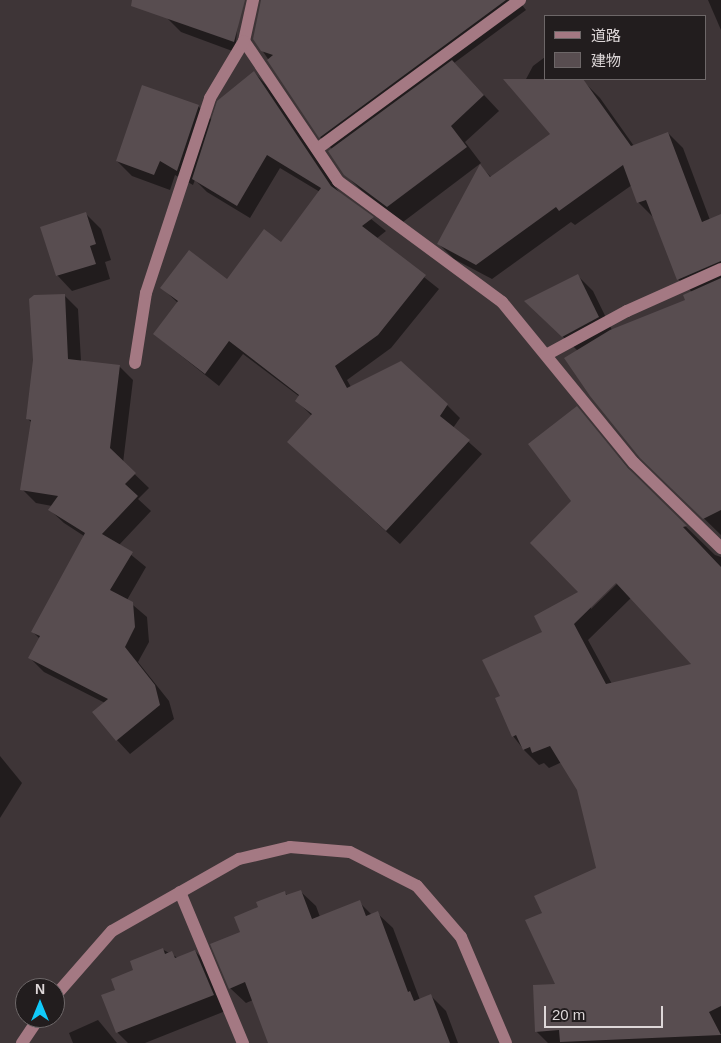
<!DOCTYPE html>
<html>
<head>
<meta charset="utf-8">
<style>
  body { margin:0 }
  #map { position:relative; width:721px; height:1043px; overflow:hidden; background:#3e3537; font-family:Arial,"Noto Sans JP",sans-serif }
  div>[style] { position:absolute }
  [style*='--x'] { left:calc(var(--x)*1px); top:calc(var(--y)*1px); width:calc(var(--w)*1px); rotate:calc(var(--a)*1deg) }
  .shadow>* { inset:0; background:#0007 }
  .building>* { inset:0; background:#584d50 }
  .minor>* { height:12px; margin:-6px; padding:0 6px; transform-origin:6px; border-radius:6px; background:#a47983 }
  span { translate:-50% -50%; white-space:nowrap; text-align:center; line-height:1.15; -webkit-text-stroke:4px #221d1e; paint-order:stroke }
  .legend { position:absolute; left:544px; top:15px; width:162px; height:65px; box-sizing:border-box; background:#221d1e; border:1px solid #6d6768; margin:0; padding:6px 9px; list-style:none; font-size:15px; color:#ddd7d8 }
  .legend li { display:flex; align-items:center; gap:10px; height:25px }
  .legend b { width:25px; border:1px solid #6d6768 }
  .north { position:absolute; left:15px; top:978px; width:50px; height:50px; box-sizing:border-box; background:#221d1e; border:1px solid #6d6768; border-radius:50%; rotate:0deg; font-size:14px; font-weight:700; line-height:20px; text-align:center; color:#ddd7d8 }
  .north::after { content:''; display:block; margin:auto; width:18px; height:22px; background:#10cafa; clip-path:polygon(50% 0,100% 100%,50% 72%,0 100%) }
  .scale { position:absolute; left:544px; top:1006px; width:119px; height:22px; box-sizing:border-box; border:2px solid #ddd7d8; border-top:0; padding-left:6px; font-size:15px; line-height:18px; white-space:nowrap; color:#ddd7d8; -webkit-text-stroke:4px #221d1e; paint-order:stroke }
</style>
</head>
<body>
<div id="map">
  <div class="shadow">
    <i style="clip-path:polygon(170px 0,240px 0,235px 52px,181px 32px,165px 16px)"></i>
    <i style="clip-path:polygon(262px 0,518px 0,526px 10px,454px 63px,499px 111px,465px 142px,481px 163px,403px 222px,361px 190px,345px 174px,332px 149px,320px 137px,262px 50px)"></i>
    <i style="clip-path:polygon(708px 0,721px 0,721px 30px)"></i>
    <i style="clip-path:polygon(545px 57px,545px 79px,578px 79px,584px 82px,600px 98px,634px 146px,668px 133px,683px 148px,710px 220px,721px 216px,721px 535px,641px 457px,578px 351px,541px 316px,578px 276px,593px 291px,612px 330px,687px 301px,692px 292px,678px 279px,653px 217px,638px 202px,632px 185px,575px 225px,571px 222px,492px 279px,454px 259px,439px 244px,480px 166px,492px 178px,552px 134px,518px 94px,533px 66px)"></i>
    <i style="clip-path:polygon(254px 72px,267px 86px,340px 194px,386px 231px,376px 239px,439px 289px,391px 348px,347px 380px,351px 387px,447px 405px,460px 418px,453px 428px,482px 454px,400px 544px,302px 455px,312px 416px,297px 401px,300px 397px,243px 354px,219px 386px,154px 334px,178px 303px,162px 288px,227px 281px,281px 243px,320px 192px,280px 168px,250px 218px,207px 192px,195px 180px,193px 185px,175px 175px,170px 190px,132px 176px,117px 161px,198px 106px,212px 120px)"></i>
    <i style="clip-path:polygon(86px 214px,101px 229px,111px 260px,105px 262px,110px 279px,72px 291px,57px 275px)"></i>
    <i style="clip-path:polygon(64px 295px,78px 309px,81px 361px,119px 366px,133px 380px,123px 463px,149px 488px,138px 499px,151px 511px,119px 545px,146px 567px,127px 600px,147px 617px,149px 642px,138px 662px,169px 701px,174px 719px,130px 754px,117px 740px,105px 703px,44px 672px,30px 658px,40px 639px,33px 632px,84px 536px,64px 523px,50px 510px,52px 506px,36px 503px,22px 489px,32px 423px,28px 419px)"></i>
    <i style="clip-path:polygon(evenodd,577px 408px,642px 484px,715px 555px,721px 557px,721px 1043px,548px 1043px,536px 1031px,557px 985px,543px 913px,598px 869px,578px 789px,562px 762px,549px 768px,544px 763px,539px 765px,524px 750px,513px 736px,501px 697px,544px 632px,580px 592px,573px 501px,577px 408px,619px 578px,621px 580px,591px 609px,591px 606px,619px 578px,577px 408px,631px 598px,693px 665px,612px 684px,588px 640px,631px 598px)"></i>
    <i style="clip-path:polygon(0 756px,22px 783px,0 818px)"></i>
    <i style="clip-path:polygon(300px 891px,316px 906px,320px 917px,359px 902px,372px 915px,377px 913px,393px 928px,420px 1000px,430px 995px,446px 1011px,458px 1043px,274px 1043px,253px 1000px,246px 1003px,230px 988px,241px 933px,260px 908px,284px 892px,288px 896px)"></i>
    <i style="clip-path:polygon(162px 949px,178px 958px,195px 951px,210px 967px,228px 1010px,145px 1043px,128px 1043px,118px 1033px,103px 996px,117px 991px,135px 970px)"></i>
    <i style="clip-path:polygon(98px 1020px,117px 1043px,73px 1043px,69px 1033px)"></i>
  </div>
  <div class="building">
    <i style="clip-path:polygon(132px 0,245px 0,234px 42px,131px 6px)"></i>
    <i style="clip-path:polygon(261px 0,506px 0,319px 138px,267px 60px,273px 55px,261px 51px,253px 39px)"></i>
    <i style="clip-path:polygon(452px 60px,484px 95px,451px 126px,467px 147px,387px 207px,344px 175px,328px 151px)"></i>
    <i style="clip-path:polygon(254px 71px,331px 186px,374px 217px,362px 226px,426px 275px,378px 335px,335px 366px,347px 388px,401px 361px,448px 404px,440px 416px,470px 440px,386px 531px,287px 442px,312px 414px,295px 401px,299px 395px,229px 341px,205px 374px,153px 334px,178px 301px,160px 288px,189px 250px,227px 279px,264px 229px,281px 242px,321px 188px,267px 155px,237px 206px,192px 179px,217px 101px)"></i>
    <i style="clip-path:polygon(503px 79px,583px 79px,631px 146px,668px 132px,702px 222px,721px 214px,721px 261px,677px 280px,646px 200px,637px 203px,623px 165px,559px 211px,556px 207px,476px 265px,437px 244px,480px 164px,490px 177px,550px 134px)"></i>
    <i style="clip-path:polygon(142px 85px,199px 105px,177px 171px,160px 161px,154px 175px,116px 161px)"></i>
    <i style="clip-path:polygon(86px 212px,96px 244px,90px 246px,96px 264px,56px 276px,40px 227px)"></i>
    <i style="clip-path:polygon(578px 274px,599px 317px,562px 337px,524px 301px)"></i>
    <i style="clip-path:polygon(721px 278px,721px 510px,703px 519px,640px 458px,590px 396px,564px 358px,610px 330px,685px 300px,683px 295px)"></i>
    <i style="clip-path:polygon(65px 294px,68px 359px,120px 365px,110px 448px,136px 473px,125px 484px,138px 496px,102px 534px,133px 552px,110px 590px,133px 602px,135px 627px,125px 647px,155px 685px,160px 705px,116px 741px,92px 712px,108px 699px,28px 658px,40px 636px,31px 632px,85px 533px,48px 510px,58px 496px,20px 490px,31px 420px,26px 419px,33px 360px,29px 299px,34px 295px)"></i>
    <i style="clip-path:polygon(evenodd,577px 406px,628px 468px,687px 526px,683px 527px,721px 567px,721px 1006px,709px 1012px,721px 1035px,560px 1042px,559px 1030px,535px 1032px,533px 985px,555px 984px,525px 920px,542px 913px,534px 896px,596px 868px,577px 790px,550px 746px,532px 753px,530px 747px,523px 750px,516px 735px,512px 737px,495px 698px,500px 696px,482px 660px,542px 632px,534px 616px,578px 592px,530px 543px,571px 501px,528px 444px,577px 406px,616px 583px,691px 664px,606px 684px,574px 624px,616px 583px)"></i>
    <i style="clip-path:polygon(301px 890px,312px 919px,360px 900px,366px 916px,378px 911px,408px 992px,410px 991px,414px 1001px,431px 994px,450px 1043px,268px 1043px,245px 982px,229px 989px,210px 944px,240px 932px,234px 917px,258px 907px,256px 902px,285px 891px,286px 895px)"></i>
    <i style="clip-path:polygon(163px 948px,165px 954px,172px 951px,175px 958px,195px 950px,214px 995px,116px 1033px,101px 995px,115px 990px,111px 979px,133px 970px,130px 961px)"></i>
  </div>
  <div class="minor">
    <i style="--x:253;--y:0;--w:42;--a:102.4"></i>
    <i style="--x:244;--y:41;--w:169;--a:56.1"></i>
    <i style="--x:338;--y:181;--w:204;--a:36.4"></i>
    <i style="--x:502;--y:302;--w:208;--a:50.7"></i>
    <i style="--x:634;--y:463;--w:122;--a:44.3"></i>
    <i style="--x:317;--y:149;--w:252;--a:-36.3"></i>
    <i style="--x:546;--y:355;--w:92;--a:-28.5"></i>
    <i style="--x:627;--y:311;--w:103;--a:-24.1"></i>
    <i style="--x:135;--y:363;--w:71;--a:-81.1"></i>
    <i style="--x:146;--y:293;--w:205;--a:-71.8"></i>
    <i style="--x:210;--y:98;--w:66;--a:-59.2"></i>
    <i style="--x:180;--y:892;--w:164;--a:67.4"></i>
    <i style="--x:55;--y:996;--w:86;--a:-48.8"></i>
    <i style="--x:112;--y:931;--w:146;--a:-29.6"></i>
    <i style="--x:239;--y:859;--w:52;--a:-13.2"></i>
    <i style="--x:290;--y:847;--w:60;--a:4.8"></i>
    <i style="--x:350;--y:852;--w:75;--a:26.9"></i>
    <i style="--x:417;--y:886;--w:67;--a:49.2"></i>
    <i style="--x:461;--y:937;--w:115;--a:67"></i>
    <i style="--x:22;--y:1043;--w:30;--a:-56"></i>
  </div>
  <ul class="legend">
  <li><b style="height:6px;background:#a47983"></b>道路</li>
  <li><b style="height:14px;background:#584d50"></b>建物</li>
  </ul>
  <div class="north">N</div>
  <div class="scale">20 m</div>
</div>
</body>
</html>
